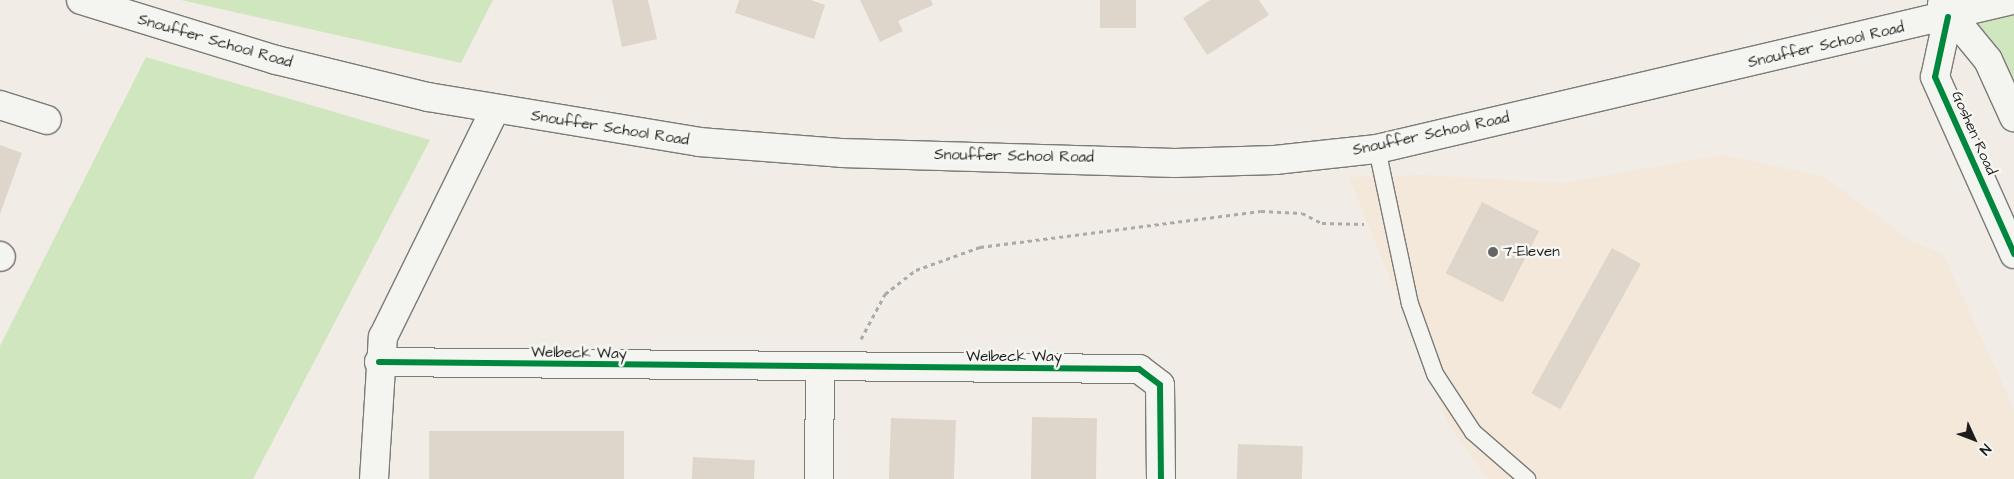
<!DOCTYPE html>
<html>
<head>
<meta charset="utf-8">
<style>
  body { margin:0 }
  #map { position:relative; width:2014px; height:479px; overflow:hidden; background:#f1ede6; font-family:"Architects Daughter",sans-serif }
  div>[style] { position:absolute }
  [style*='--x'] { left:calc(var(--x)*1px); top:calc(var(--y)*1px); width:calc(var(--w)*1px); rotate:calc(var(--a)*1deg) }
  .built>* { inset:0; background:#f3e8d9 }
  .green>* { inset:0; background:#cfe6be }
  .building>* { inset:0; background:#dfd6cb; transform-origin:0 0 }
  .path>* { height:3px; margin-top:-1.5px; transform-origin:0; background:repeating-linear-gradient(90deg,#aaaaa8 0 4px,transparent 0 8px) }
  .roads { filter:drop-shadow(1px 0 #7c7a77) drop-shadow(-1px 0 #7c7a77) drop-shadow(0 1px #7c7a77) drop-shadow(0 -1px #7c7a77) }
  .lane>* { height:16px; margin:-8px; padding:0 8px; transform-origin:8px; border-radius:8px; background:#f4f4f1 }
  .street>* { height:28px; margin:-14px; padding:0 14px; transform-origin:14px; border-radius:14px; background:#f4f4f1 }
  .secondary>* { height:28px; margin:-14px; padding:0 14px; transform-origin:14px; border-radius:14px; background:#f4f4f1 }
  .cycleway>* { height:6px; margin:-3px; padding:0 3px; transform-origin:3px; border-radius:3px; background:#00873e }
  .dots>* { width:14px; height:14px; translate:-50% -50%; box-sizing:border-box; border:2px solid #f6f6f2; border-radius:50% }
  span { translate:-50% -50%; white-space:nowrap; text-align:center; line-height:1.15; -webkit-text-stroke:5px #f6f6f2; paint-order:stroke }
  .street-label { font-size:15px; color:#1c1c1c }
  .poi-label { font-size:15px; color:#1c1c1c }
  .left { translate:0 -50%; text-align:left }
  .north { position:absolute; left:1949px; top:414px; width:50px; height:50px; -webkit-text-stroke:4px #f6f6f2; paint-order:stroke; rotate:133deg; font-size:14px; font-weight:700; line-height:20px; text-align:center; color:#1c1c1c }
  .north::after { content:''; display:block; margin:auto; width:18px; height:22px; background:#1c1c1c; clip-path:polygon(50% 0,100% 100%,50% 72%,0 100%) }
</style>
</head>
<body>
<div id="map">
  <div class="built">
    <i style="clip-path:polygon(1722px 155px,1822px 176px,1913px 242px,1943px 254px,2014px 409px,2014px 479px,1488px 479px,1449px 425px,1349px 177px,1421px 175px,1563px 183px)"></i>
  </div>
  <div class="green">
    <i style="clip-path:polygon(181px 0,493px 0,461px 63px)"></i>
    <i style="clip-path:polygon(1957px 0,2014px 0,2014px 117px)"></i>
    <i style="clip-path:polygon(146px 57px,430px 140px,253px 479px,0 479px,0 346px)"></i>
  </div>
  <div class="building">
    <i style="clip-path:polygon(612px 0,648px 0,657px 39px,622px 47px)"></i>
    <i style="clip-path:polygon(739px 0,811px 0,825px 5px,814px 39px,735px 13px)"></i>
    <i style="clip-path:polygon(860px 0,931px 0,933px 5px,898px 21px,903px 31px,880px 42px)"></i>
    <i style="left:1100px;top:0;width:36px;height:28px"></i>
    <i style="clip-path:polygon(1210px 0,1259px 0,1269px 15px,1207px 55px,1183px 18px)"></i>
    <i style="clip-path:polygon(0 145px,22px 153px,0 214px)"></i>
    <i style="left:1482px;top:202px;width:64px;height:80px;rotate:27deg"></i>
    <i style="left:1612px;top:248px;width:33px;height:166px;rotate:29deg"></i>
    <i style="left:1032px;top:417px;width:65px;height:62px;rotate:1deg"></i>
    <i style="left:891px;top:418px;width:65px;height:61px;rotate:2deg"></i>
    <i style="left:624px;top:431px;width:48px;height:195px;rotate:90deg"></i>
    <i style="left:1238px;top:444px;width:65px;height:35px;rotate:2deg"></i>
    <i style="left:693px;top:457px;width:62px;height:22px;rotate:3deg"></i>
  </div>
  <div class="path">
    <i style="--x:861;--y:339;--w:51;--a:-61.9"></i>
    <i style="--x:885;--y:294;--w:39;--a:-38"></i>
    <i style="--x:916;--y:270;--w:68;--a:-19.8"></i>
    <i style="--x:980;--y:247;--w:283;--a:-7.3"></i>
    <i style="--x:1261;--y:211;--w:41;--a:2.8"></i>
    <i style="--x:1302;--y:213;--w:22;--a:27"></i>
    <i style="--x:1322;--y:223;--w:42;--a:1.4"></i>
  </div>
  <div class="roads">
    <div class="lane">
      <i style="--x:1377;--y:149;--w:158;--a:78"></i>
      <i style="--x:1410;--y:304;--w:74;--a:70.3"></i>
      <i style="--x:1435;--y:374;--w:69;--a:56.8"></i>
      <i style="--x:1473;--y:432;--w:72;--a:41"></i>
    </div>
    <div class="street">
      <i style="--x:0;--y:105;--w:49;--a:17.7"></i>
      <i style="--x:0;--y:256;--w:1;--a:45"></i>
      <i style="--x:379;--y:362;--w:760;--a:0.53"></i>
      <i style="--x:1139;--y:369;--w:26;--a:37"></i>
      <i style="--x:1160;--y:385;--w:94;--a:89.4"></i>
      <i style="--x:374;--y:479;--w:142;--a:-86.4"></i>
      <i style="--x:383;--y:337;--w:252;--a:-63.8"></i>
      <i style="--x:819;--y:479;--w:110;--a:-89.5"></i>
    </div>
    <div class="secondary">
      <i style="--x:81;--y:0;--w:204;--a:17.1"></i>
      <i style="--x:276;--y:60;--w:156;--a:13.7"></i>
      <i style="--x:428;--y:97;--w:275;--a:9.4"></i>
      <i style="--x:699;--y:142;--w:142;--a:4.4"></i>
      <i style="--x:841;--y:153;--w:334;--a:1.7"></i>
      <i style="--x:1175;--y:163;--w:100;--a:-1.7"></i>
      <i style="--x:1275;--y:160;--w:103;--a:-6.2"></i>
      <i style="--x:1377;--y:149;--w:652;--a:-13.21"></i>
      <i style="--x:1942;--y:4;--w:72;--a:50.6"></i>
      <i style="--x:1988;--y:60;--w:63;--a:65.5"></i>
      <i style="--x:1948;--y:17;--w:61;--a:102.2"></i>
      <i style="--x:1935;--y:77;--w:194;--a:65.9"></i>
    </div>
  </div>
  <div class="cycleway">
    <i style="--x:1948;--y:17;--w:61;--a:102.2"></i>
    <i style="--x:1935;--y:77;--w:194;--a:65.9"></i>
    <i style="--x:379;--y:362;--w:760;--a:0.53"></i>
    <i style="--x:1139;--y:369;--w:26;--a:37"></i>
    <i style="--x:1160;--y:385;--w:94;--a:89.4"></i>
  </div>
  <div class="dots">
    <i style="left:1493px;top:252px;background:#676563"></i>
  </div>
  <div class="street-label">
    <span style="left:215px;top:41px;rotate:16deg">Snouffer School Road</span>
    <span style="left:1826px;top:45px;rotate:-13deg">Snouffer School Road</span>
    <span style="left:610px;top:128px;rotate:9deg">Snouffer School Road</span>
    <span style="left:1974px;top:133px;rotate:66deg">Goshen Road</span>
    <span style="left:1431px;top:134px;rotate:-12deg">Snouffer School Road</span>
    <span style="left:1014px;top:156px;rotate:1deg">Snouffer School Road</span>
    <span style="left:579px;top:353px;rotate:1deg">Welbeck Way</span>
    <span style="left:1014px;top:357px">Welbeck Way</span>
  </div>
  <div class="poi-label">
    <span class="left" style="left:1503px;top:252px">7-Eleven</span>
  </div>
  <div class="north">N</div>
</div>
</body>
</html>
